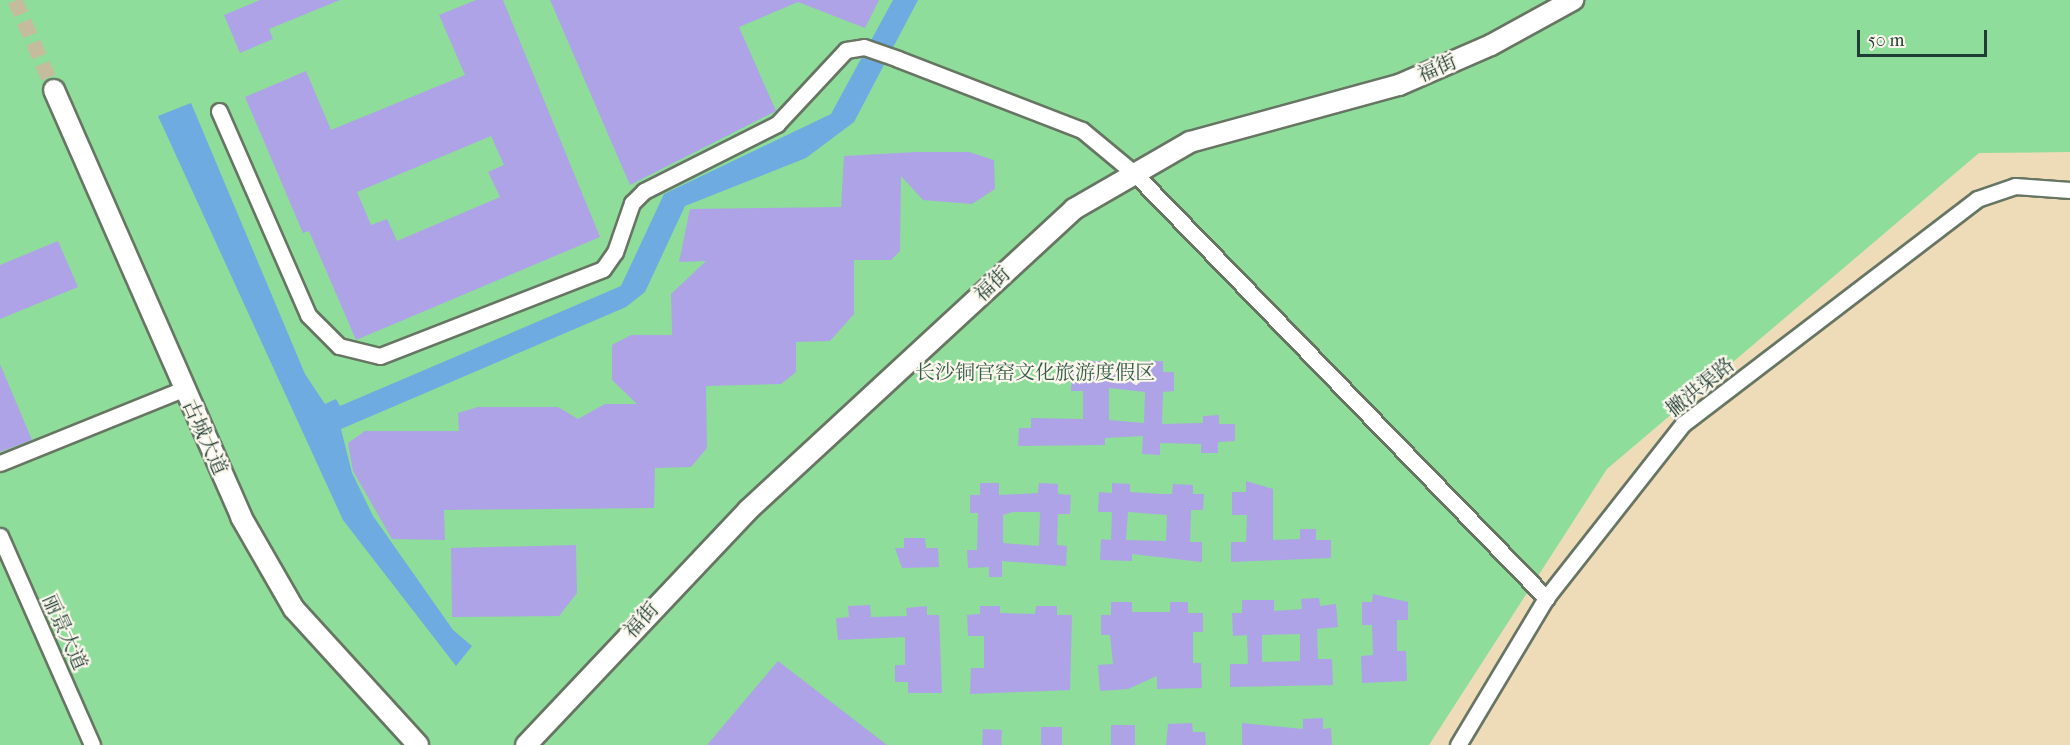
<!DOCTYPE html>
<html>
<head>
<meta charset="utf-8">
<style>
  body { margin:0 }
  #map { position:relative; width:2070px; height:745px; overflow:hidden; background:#eedcb9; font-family:"IM FELL French Canon","Noto Serif SC",serif }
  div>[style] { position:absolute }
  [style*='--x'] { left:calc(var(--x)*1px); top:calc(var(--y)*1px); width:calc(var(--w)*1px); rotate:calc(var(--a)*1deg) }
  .green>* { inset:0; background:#8edd9b }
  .water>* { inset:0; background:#6eabe0 }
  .building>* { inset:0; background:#aea3e7; transform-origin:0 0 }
  .minor-tunnel>* { height:15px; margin-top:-7.5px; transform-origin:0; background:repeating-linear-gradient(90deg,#c5bc9e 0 15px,transparent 0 23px) }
  .roads { filter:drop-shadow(2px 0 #677563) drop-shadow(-2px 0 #677563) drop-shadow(0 2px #677563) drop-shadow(0 -2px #677563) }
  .minor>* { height:15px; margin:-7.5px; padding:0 7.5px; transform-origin:7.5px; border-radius:7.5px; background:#fff }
  .tertiary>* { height:20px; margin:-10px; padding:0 10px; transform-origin:10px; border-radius:10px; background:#fff }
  span { translate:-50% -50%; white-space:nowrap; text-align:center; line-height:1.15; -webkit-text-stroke:4.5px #fbf7ec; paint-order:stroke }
  .street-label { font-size:20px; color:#1f3d34 }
  .park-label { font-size:20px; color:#355d49 }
  .scale { position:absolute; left:1857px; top:30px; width:130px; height:27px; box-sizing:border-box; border:3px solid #1f3d34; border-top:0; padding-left:8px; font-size:18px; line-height:21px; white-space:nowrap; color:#1f3d34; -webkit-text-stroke:4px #fbf7ec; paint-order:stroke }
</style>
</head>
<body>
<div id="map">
  <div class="green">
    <i style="clip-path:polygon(0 0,2070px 0,2070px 152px,1979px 153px,1607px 469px,1429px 745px,0 745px)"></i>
  </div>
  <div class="water">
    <i style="clip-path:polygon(893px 0,918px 0,854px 122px,806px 158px,685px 206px,645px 292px,626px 307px,341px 429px,352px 473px,373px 516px,453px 630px,472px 646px,456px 666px,343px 520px,158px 116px,191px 103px,305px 374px,325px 404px,336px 399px,340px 406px,621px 286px,664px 194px,831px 114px)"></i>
  </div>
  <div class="building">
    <i style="clip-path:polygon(260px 0,340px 0,269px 29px,273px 39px,240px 53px,224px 15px)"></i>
    <i style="clip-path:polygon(evenodd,476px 0,503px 0,600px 237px,356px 340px,309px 231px,303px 233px,245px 97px,306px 71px,331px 130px,465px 75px,439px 15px,476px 0,491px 136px,504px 165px,488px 172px,500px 197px,397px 241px,387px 219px,371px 225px,357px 192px,491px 136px)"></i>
    <i style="clip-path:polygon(550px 0,879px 0,865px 28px,798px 2px,739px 27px,776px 111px,630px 185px)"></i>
    <i style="clip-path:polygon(917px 152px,969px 152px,994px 160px,995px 189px,972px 204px,923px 200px,901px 176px,900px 251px,891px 260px,854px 260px,854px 314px,830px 341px,796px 342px,796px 372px,781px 384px,706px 386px,707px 448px,691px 467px,655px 468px,654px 508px,444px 510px,445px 540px,392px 539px,353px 471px,348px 443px,365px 431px,459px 431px,458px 413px,478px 407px,558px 407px,578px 419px,605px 404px,637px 404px,612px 380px,612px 345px,631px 335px,672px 335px,671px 294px,706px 261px,679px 262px,690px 209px,841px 207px,844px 156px)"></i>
    <i style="clip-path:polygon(58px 241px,78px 287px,0 319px,0 265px)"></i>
    <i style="clip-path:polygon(evenodd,1084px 361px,1102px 361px,1102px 369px,1145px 370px,1145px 361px,1163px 361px,1163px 372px,1174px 372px,1174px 391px,1163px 392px,1162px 424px,1203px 423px,1203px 416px,1219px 415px,1219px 424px,1235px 424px,1235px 441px,1218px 442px,1218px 453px,1201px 453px,1201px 444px,1160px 443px,1160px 455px,1142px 454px,1143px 436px,1105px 438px,1105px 445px,1018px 446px,1019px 428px,1031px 428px,1031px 418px,1083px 419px,1083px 391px,1071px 391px,1072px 370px,1084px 371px,1084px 361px,1109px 388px,1145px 392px,1144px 423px,1109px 420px,1109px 388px)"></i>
    <i style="clip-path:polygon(0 364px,32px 440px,0 452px)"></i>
    <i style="clip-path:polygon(1246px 481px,1273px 489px,1273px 540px,1300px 539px,1300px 529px,1316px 529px,1316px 540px,1331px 540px,1331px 558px,1231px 562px,1231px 542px,1246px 542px,1247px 515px,1232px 515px,1232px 492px,1246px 492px)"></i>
    <i style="clip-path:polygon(evenodd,980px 483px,999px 483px,999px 495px,1038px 493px,1039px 483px,1058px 484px,1058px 494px,1071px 495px,1070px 514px,1058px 514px,1057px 545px,1067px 546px,1066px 566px,1002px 561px,1002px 577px,989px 577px,989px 567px,968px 568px,967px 550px,977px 550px,978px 513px,970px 513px,970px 495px,980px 495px,980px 483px,1013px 512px,1040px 512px,1039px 546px,1003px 543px,1003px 515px,1013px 512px)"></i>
    <i style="clip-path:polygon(evenodd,1112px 483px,1130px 484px,1130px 492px,1161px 494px,1172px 494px,1173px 484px,1193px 485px,1193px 494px,1204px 494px,1203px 510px,1191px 510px,1190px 542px,1202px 542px,1202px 562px,1132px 554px,1132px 561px,1100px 560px,1101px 539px,1111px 540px,1112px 512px,1098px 512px,1099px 492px,1112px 493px,1112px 483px,1128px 512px,1167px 515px,1166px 541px,1126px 540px,1128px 512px)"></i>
    <i style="clip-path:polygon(904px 538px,925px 538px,926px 548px,938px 548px,939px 567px,902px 568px,895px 548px,904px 548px)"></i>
    <i style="clip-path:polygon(576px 545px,577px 593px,559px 616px,452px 617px,451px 548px)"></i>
    <i style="clip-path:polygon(1373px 594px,1408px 602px,1408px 620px,1397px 620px,1397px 651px,1406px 651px,1407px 681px,1362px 683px,1361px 656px,1373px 655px,1372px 625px,1362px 625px,1362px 602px,1372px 602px)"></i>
    <i style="clip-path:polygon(evenodd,1319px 598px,1320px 606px,1336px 604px,1338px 627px,1317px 629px,1318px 659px,1332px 659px,1333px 685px,1230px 687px,1230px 664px,1248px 664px,1247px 635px,1233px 636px,1232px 613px,1242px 613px,1242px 600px,1274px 600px,1274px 611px,1302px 609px,1301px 599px,1319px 598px,1300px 634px,1300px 661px,1262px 662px,1262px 635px,1300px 634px)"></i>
    <i style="clip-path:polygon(1111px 602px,1132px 602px,1132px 612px,1170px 612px,1170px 602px,1188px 602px,1188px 613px,1203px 613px,1203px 632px,1193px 632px,1193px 663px,1201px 663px,1202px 688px,1157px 689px,1157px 676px,1128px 689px,1100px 691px,1098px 665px,1113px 664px,1110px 635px,1101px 635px,1101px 615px,1111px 615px)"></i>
    <i style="clip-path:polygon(870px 605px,871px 617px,907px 616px,906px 608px,927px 606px,927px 615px,939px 615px,942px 693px,908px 693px,908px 682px,895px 682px,895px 665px,905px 665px,905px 637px,838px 640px,836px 618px,849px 617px,848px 606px)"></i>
    <i style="clip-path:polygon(980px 606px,1000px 606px,1000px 613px,1035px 614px,1036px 606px,1057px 606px,1057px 615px,1072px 615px,1070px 690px,970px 694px,971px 668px,984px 668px,984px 636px,968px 636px,967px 615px,980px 614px)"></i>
    <i style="clip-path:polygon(778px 661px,887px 745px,707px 745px)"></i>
    <i style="clip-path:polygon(1323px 718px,1323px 729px,1331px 728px,1332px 745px,1242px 745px,1242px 723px,1303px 729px,1303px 719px)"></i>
    <i style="clip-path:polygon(1192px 723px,1193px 732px,1205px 732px,1206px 745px,1166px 745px,1168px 724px)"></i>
    <i style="left:1111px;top:725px;width:24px;height:20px"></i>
    <i style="left:1041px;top:727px;width:21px;height:18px"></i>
    <i style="left:983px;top:729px;width:19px;height:16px;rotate:3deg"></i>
  </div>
  <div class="minor-tunnel">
    <i style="--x:15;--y:0;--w:98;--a:66.6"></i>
  </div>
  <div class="roads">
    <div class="minor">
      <i style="--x:219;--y:111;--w:223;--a:66.4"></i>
      <i style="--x:308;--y:315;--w:44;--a:45"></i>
      <i style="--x:339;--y:346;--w:42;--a:13.7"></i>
      <i style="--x:380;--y:356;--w:239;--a:-21.3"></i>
      <i style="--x:603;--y:269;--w:21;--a:-55"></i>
      <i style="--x:615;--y:252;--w:52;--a:-70.9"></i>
      <i style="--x:632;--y:203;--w:17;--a:-45"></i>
      <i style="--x:644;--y:191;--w:149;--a:-26.7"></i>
      <i style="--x:777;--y:124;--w:101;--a:-47"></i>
      <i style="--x:846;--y:50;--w:18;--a:-9"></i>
      <i style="--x:864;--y:47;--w:36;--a:19"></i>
      <i style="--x:898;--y:59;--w:197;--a:21.1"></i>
      <i style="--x:1082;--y:130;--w:69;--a:39.7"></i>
      <i style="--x:1135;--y:174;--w:591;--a:45.89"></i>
      <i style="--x:0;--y:463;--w:197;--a:-22"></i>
      <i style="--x:0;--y:536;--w:228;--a:66.2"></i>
      <i style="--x:1458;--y:745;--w:171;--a:-59.1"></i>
      <i style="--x:1546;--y:598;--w:221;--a:-51.8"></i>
      <i style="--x:1683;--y:424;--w:370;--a:-37.4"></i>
      <i style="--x:1977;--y:199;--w:40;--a:-18.9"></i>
      <i style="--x:2015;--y:186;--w:55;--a:4.2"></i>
    </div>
    <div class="tertiary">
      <i style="--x:54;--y:90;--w:466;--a:66.3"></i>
      <i style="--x:241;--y:517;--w:106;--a:60.1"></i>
      <i style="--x:294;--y:609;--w:184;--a:47.6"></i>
      <i style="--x:526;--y:745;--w:323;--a:-46.6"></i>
      <i style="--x:748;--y:510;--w:444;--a:-42.7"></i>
      <i style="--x:1074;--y:209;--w:134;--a:-30"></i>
      <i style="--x:1190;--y:142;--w:217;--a:-15.3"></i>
      <i style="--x:1399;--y:85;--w:100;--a:-23.5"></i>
      <i style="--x:1491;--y:45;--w:94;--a:-28.8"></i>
    </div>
  </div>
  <div class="street-label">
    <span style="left:1437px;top:68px;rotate:-23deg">福街</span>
    <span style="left:992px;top:284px;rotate:-43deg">福街</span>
    <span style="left:1700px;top:387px;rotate:-39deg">撇洪渠路</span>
    <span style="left:205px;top:437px;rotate:66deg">古城大道</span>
    <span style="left:641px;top:620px;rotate:-47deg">福街</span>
    <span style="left:65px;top:632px;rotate:66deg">丽景大道</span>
  </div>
  <div class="park-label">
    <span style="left:1035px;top:372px">长沙铜官窑文化旅游度假区</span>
  </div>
  <div class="scale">50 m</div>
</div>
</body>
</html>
